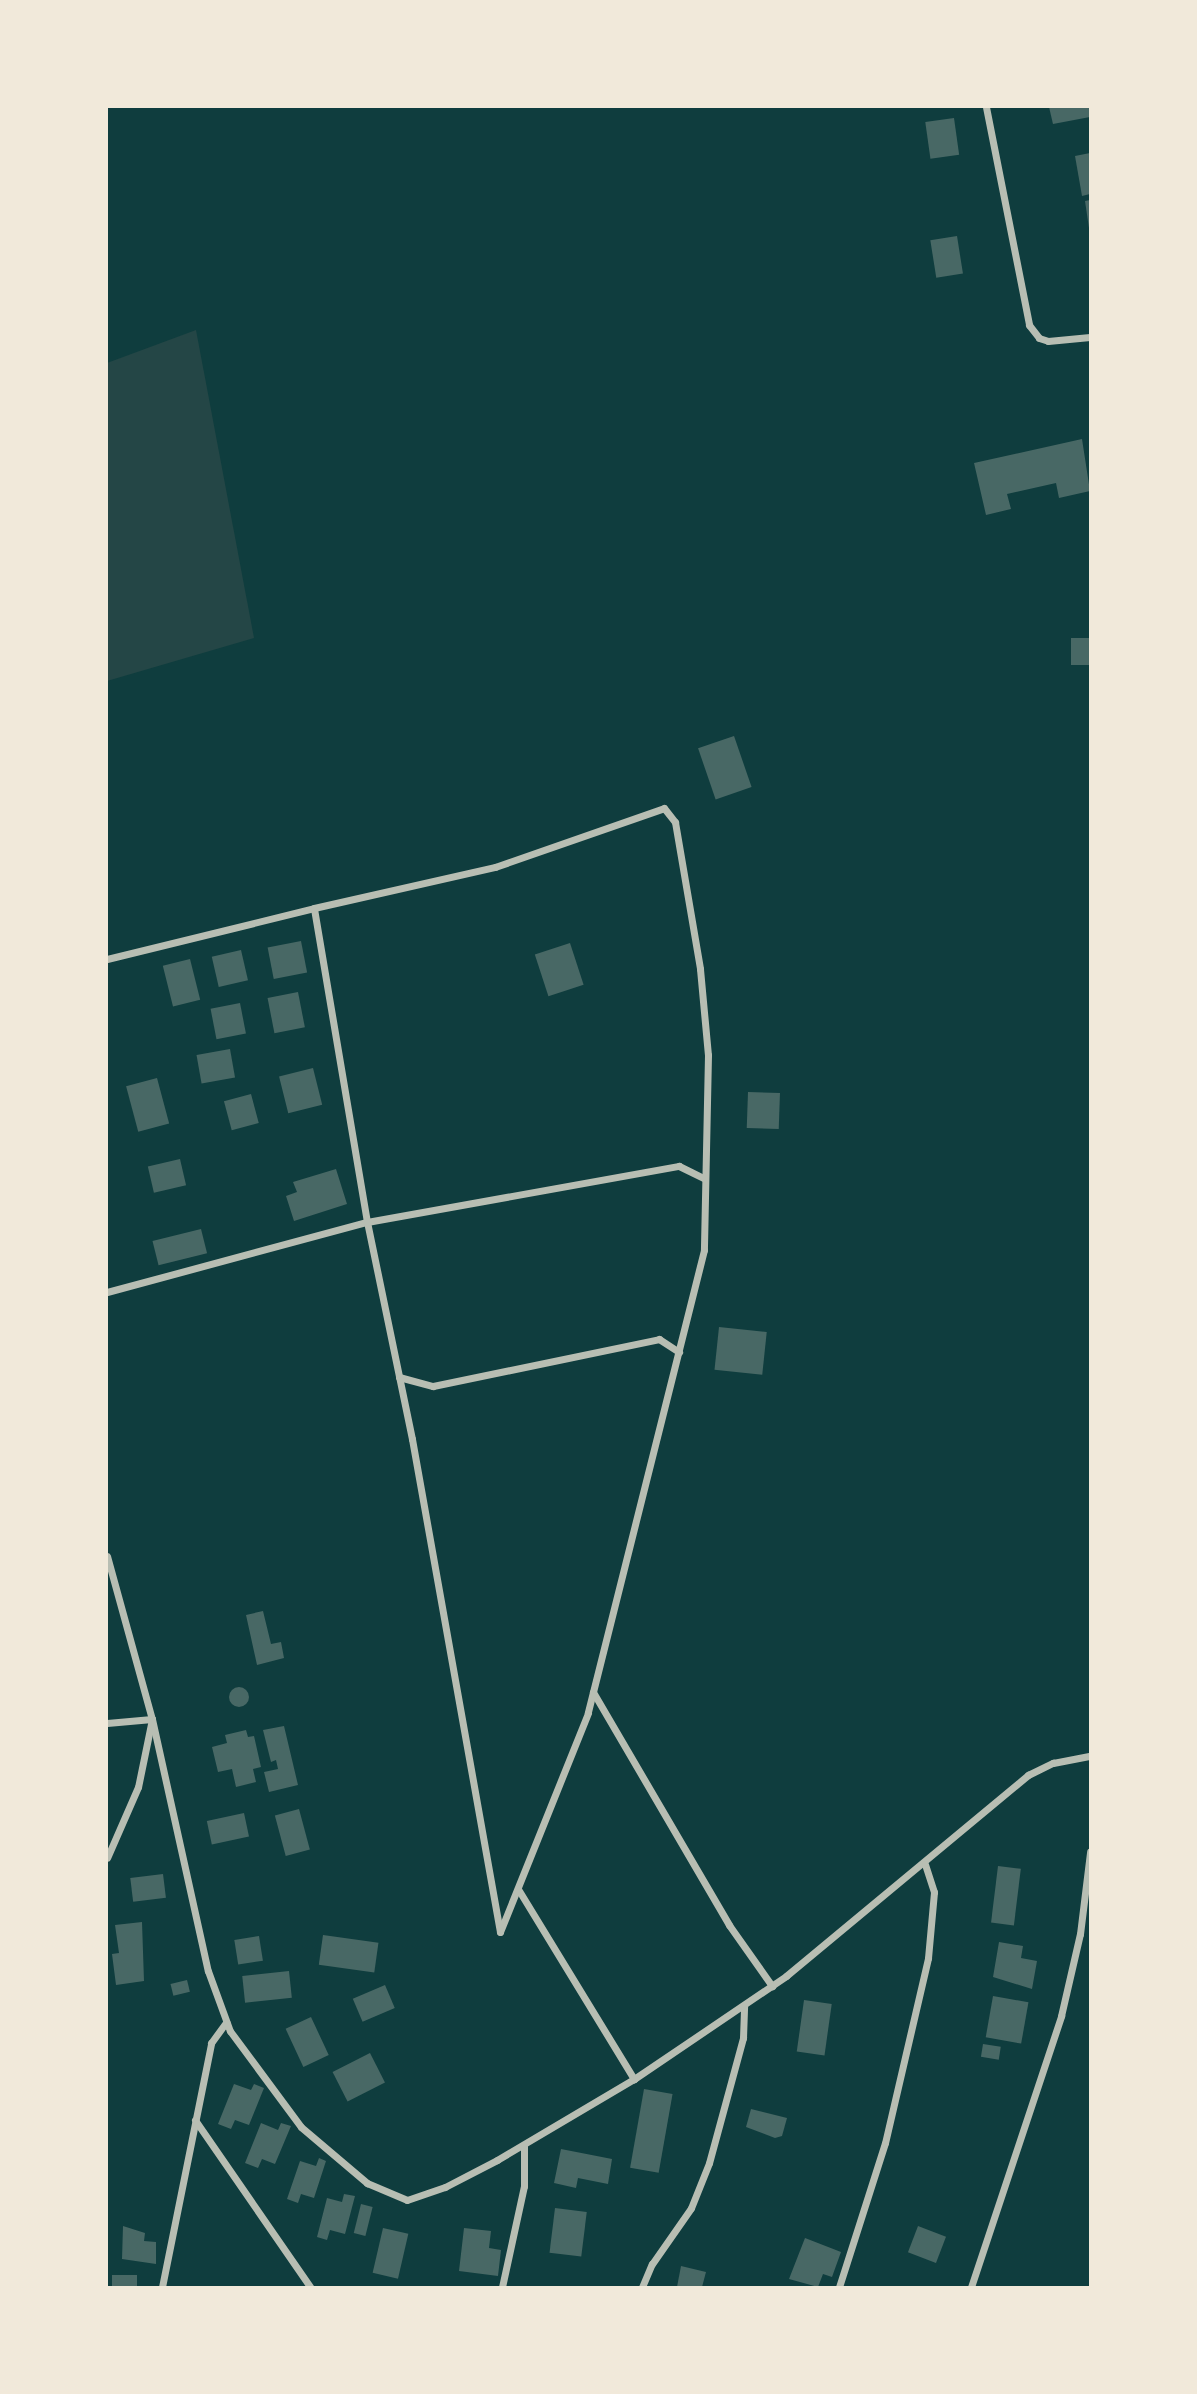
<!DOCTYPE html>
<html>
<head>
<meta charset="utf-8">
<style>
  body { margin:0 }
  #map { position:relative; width:1197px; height:2394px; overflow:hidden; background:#0f3d3e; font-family:Roboto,sans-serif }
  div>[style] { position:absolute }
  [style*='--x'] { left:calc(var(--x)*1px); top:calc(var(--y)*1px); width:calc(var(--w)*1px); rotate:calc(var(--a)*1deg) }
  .green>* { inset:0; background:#244646 }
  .building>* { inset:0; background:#486865; transform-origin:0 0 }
  .round { border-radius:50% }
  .minor>* { height:7px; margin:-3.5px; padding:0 3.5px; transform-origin:3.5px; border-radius:3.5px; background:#b8beb3 }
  span { translate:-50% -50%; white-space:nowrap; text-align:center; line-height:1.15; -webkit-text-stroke:5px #f1e9da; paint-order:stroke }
  .frame { position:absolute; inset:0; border:108px solid #f1e9da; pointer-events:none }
</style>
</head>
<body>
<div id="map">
  <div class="green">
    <i style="clip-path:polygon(196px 330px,254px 638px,107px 681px,107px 363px)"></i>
  </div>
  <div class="building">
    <i style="clip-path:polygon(1049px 107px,1090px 107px,1090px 117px,1053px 124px)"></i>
    <i style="left:954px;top:118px;width:37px;height:29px;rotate:82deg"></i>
    <i style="clip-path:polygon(1090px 153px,1090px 194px,1082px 196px,1075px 156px)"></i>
    <i style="clip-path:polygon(1090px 200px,1090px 228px,1089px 228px,1085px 201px)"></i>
    <i style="left:957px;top:236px;width:38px;height:27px;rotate:81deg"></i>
    <i style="clip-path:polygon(1082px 439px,1090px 491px,1059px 498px,1056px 483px,1007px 494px,1011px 509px,986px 515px,974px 463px)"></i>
    <i style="left:1071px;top:638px;width:19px;height:27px"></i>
    <i style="left:734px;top:736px;width:54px;height:38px;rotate:71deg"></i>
    <i style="left:301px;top:941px;width:32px;height:34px;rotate:79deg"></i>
    <i style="left:570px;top:943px;width:44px;height:37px;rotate:72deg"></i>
    <i style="left:241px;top:950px;width:31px;height:30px;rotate:77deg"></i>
    <i style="left:190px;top:959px;width:42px;height:28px;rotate:76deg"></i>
    <i style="left:298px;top:992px;width:36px;height:31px;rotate:79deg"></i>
    <i style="left:240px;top:1003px;width:31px;height:30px;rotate:79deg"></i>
    <i style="left:230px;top:1049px;width:29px;height:34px;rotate:80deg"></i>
    <i style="left:313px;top:1068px;width:38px;height:35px;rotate:76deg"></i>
    <i style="left:157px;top:1078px;width:47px;height:32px;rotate:75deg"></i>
    <i style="left:748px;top:1092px;width:32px;height:36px;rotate:2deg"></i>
    <i style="left:251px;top:1094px;width:30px;height:28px;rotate:75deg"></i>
    <i style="left:180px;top:1159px;width:27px;height:33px;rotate:77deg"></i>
    <i style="clip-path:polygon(336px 1169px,347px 1204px,294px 1221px,286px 1196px,297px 1192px,293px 1182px)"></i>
    <i style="left:201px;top:1229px;width:25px;height:50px;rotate:76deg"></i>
    <i style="left:719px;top:1327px;width:48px;height:43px;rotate:6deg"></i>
    <i style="clip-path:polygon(263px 1611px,271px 1644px,281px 1642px,284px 1658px,257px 1665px,246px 1615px)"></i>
    <i class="round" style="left:229px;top:1687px;width:20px;height:20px"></i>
    <i style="clip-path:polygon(284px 1726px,298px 1785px,269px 1792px,264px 1772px,278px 1769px,276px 1760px,271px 1762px,263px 1730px)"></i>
    <i style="clip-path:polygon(246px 1730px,248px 1737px,254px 1736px,261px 1767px,253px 1769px,256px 1782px,236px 1787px,232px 1769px,218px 1772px,212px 1747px,227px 1743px,225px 1735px)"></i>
    <i style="left:299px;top:1809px;width:42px;height:25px;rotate:75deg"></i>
    <i style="left:244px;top:1813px;width:24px;height:38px;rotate:78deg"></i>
    <i style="left:998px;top:1866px;width:23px;height:57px;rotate:7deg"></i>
    <i style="left:163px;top:1874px;width:24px;height:33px;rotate:83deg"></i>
    <i style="clip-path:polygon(142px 1922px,144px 1981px,116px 1985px,112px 1954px,119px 1953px,115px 1925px)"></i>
    <i style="left:323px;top:1935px;width:56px;height:30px;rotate:8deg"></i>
    <i style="left:259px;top:1936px;width:25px;height:25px;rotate:81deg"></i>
    <i style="clip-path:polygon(999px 1942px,1023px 1946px,1021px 1958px,1037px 1961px,1032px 1989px,993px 1977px)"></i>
    <i style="left:289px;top:1971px;width:27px;height:47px;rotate:84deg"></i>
    <i style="left:187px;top:1980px;width:12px;height:17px;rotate:76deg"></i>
    <i style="left:385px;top:1985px;width:25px;height:35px;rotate:67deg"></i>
    <i style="left:993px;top:1996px;width:36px;height:42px;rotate:10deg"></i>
    <i style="left:804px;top:2000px;width:28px;height:52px;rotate:8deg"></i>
    <i style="left:311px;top:2017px;width:42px;height:28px;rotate:65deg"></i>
    <i style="left:983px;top:2044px;width:18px;height:13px;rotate:9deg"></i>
    <i style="left:370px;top:2053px;width:33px;height:42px;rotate:63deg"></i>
    <i style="clip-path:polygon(234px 2084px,251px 2090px,254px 2084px,264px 2088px,249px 2125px,235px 2120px,231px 2129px,218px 2124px)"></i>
    <i style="left:644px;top:2089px;width:29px;height:80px;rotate:10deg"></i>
    <i style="clip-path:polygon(751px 2109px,787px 2118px,782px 2136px,775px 2138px,746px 2127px)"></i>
    <i style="clip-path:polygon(261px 2123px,278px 2130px,281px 2123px,291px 2126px,275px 2164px,262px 2159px,258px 2168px,245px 2163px)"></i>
    <i style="clip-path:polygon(561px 2149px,612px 2159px,608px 2184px,578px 2178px,576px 2188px,554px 2183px)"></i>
    <i style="clip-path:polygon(319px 2158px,326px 2161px,314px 2198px,301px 2194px,298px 2203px,287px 2199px,300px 2161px,316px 2166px)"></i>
    <i style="clip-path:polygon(344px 2194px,355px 2196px,345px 2234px,330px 2230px,327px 2240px,317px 2237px,327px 2198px,342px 2202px)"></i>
    <i style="left:361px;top:2204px;width:12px;height:30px;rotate:14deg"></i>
    <i style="left:555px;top:2208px;width:32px;height:45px;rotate:7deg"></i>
    <i style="clip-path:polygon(123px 2226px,145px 2233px,144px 2241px,156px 2242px,156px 2264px,122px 2259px)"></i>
    <i style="left:918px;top:2226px;width:30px;height:28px;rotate:21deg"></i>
    <i style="left:383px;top:2228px;width:26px;height:46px;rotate:13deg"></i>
    <i style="clip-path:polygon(464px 2228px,491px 2231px,489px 2248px,501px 2250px,498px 2276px,459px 2271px)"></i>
    <i style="clip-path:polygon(805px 2238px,841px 2252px,832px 2277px,823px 2274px,818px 2287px,789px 2279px)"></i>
    <i style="clip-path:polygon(681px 2266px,706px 2272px,702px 2287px,677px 2287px)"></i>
    <i style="left:137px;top:2275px;width:12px;height:25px;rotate:90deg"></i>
  </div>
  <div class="minor">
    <i style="--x:986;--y:107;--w:222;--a:78.8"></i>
    <i style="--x:1029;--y:325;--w:16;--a:52"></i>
    <i style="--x:1039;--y:338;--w:9;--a:18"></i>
    <i style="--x:1048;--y:341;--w:42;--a:-5.4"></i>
    <i style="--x:107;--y:959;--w:213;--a:-13.8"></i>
    <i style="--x:314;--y:908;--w:186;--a:-12.8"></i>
    <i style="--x:495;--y:867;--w:179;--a:-19.2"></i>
    <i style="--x:664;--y:808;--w:18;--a:52"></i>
    <i style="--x:675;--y:822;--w:149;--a:80.3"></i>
    <i style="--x:700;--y:969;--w:86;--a:84.7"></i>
    <i style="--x:708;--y:1055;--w:195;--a:91.2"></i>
    <i style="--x:704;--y:1250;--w:477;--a:104.1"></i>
    <i style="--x:588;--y:1713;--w:236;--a:111.9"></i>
    <i style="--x:500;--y:1932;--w:501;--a:-100.12"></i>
    <i style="--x:412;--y:1439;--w:222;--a:-101.7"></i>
    <i style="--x:367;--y:1222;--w:318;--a:-99.6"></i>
    <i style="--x:107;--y:1292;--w:269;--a:-15.1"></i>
    <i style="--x:367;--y:1222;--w:317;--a:-10.2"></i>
    <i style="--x:679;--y:1166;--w:28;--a:26"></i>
    <i style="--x:399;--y:1377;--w:35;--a:15"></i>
    <i style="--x:433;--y:1386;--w:231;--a:-11.7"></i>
    <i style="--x:659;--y:1339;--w:24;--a:33"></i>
    <i style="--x:107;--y:1556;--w:169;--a:74.6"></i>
    <i style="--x:152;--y:1719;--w:69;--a:101.6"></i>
    <i style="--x:138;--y:1787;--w:77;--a:113.6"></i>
    <i style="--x:593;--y:1692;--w:270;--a:59.7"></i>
    <i style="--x:729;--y:1925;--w:75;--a:54.8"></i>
    <i style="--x:107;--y:1723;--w:45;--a:-5.1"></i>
    <i style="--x:152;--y:1719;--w:258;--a:77.5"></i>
    <i style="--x:208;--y:1971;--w:64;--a:69.9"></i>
    <i style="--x:230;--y:2031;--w:119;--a:53.5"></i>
    <i style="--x:301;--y:2127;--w:87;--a:40.3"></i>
    <i style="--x:367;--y:2183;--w:43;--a:23"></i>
    <i style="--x:407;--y:2200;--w:40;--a:-18.9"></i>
    <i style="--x:445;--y:2187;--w:59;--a:-27.4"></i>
    <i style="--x:497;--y:2160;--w:159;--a:-30.6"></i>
    <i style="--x:634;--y:2079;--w:184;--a:-34.1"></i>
    <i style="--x:786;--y:1976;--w:315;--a:-39.7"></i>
    <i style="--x:1028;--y:1775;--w:28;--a:-26"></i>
    <i style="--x:1053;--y:1763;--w:38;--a:-11"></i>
    <i style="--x:518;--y:1889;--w:223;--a:58.6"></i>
    <i style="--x:195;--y:2120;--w:203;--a:55.4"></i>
    <i style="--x:162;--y:2287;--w:249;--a:-78.6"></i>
    <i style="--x:211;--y:2043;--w:26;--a:-54"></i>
    <i style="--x:502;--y:2287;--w:103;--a:-77.7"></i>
    <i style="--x:524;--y:2186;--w:41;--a:-90"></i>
    <i style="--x:642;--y:2287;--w:25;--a:-67"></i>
    <i style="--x:652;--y:2264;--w:68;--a:-55.1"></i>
    <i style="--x:691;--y:2208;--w:48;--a:-68.2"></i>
    <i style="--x:709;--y:2163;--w:130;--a:-74.8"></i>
    <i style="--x:743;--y:2038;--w:32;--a:-88"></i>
    <i style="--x:839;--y:2287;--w:151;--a:-72.3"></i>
    <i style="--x:885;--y:2143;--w:190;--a:-76.9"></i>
    <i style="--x:928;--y:1958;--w:66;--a:-84.8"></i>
    <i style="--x:934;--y:1892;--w:29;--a:-108"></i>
    <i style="--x:971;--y:2287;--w:286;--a:-71.6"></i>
    <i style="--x:1061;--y:2016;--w:84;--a:-77"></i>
    <i style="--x:1080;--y:1934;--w:83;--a:-83"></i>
  </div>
  <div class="frame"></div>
</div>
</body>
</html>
